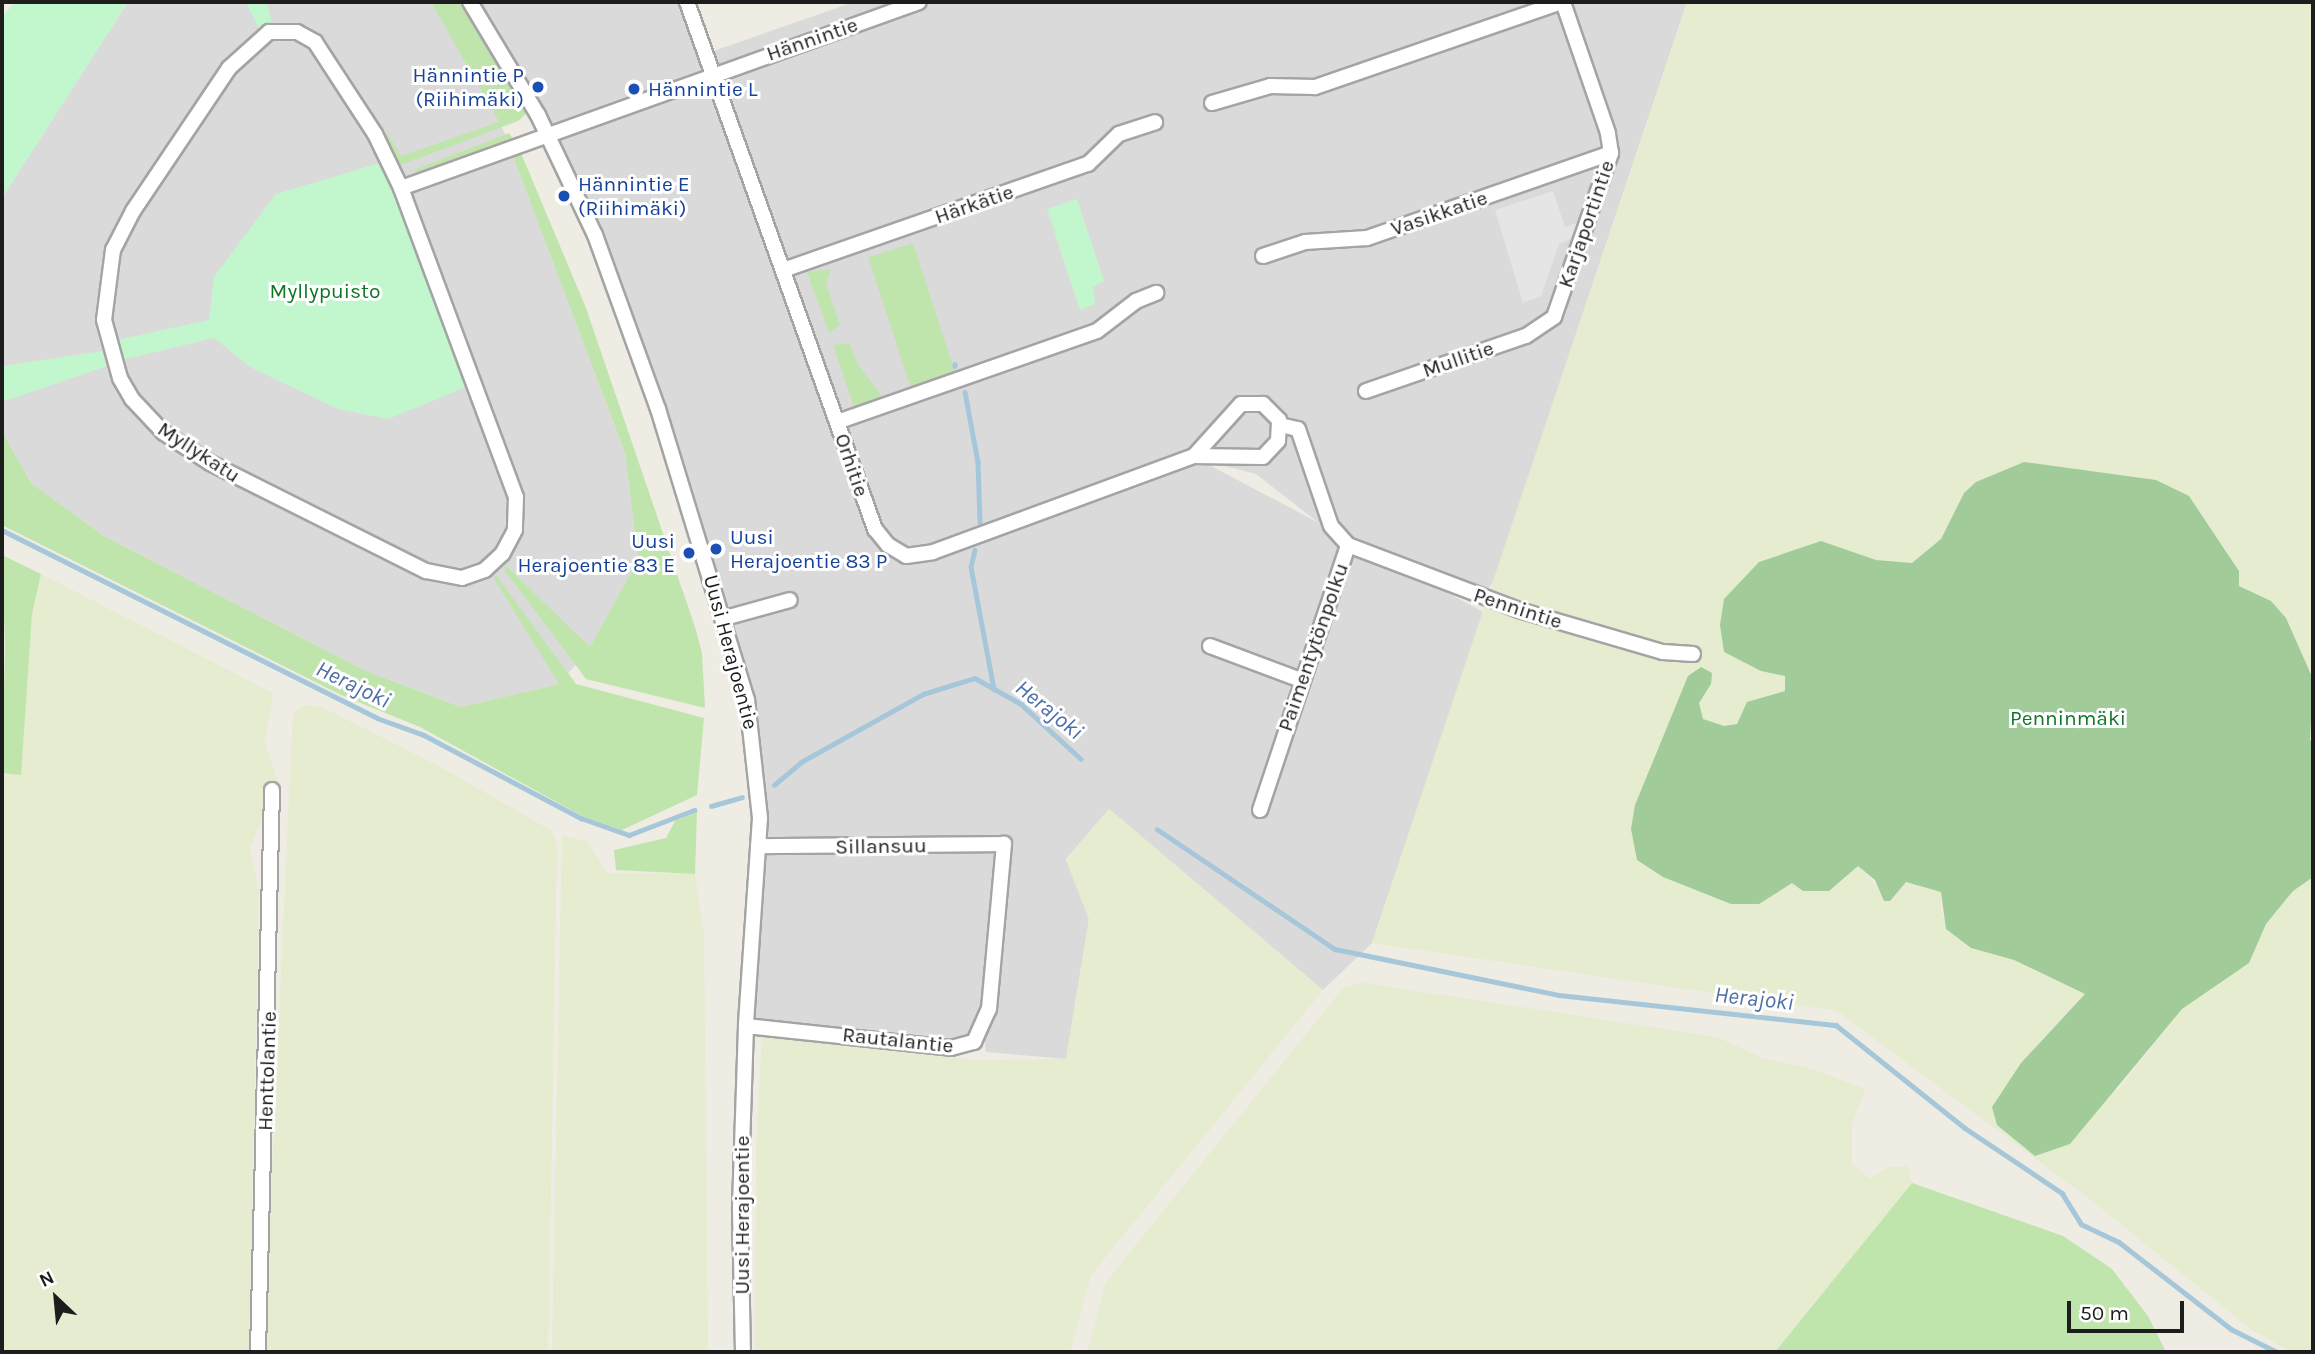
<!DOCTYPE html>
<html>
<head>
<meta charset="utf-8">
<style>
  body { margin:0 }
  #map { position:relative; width:2315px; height:1354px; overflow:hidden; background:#eeece3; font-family:Karla,sans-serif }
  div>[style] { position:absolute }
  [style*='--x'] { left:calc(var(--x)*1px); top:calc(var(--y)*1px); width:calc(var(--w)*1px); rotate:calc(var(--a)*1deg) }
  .residential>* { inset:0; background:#dbdada }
  .farmland>* { inset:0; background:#e6eccf }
  .grass>* { inset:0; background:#c0e5ac; transform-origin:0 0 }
  .forest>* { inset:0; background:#a2cb9a }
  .park>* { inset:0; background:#c2f6cd }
  .parking>* { inset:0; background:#e5e5e5 }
  .stream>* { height:4.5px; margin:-2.25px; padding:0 2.25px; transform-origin:2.25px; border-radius:2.25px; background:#a6c7d9 }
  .roads { filter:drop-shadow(2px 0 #a4a4a4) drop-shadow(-2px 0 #a4a4a4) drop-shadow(0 2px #a4a4a4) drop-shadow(0 -2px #a4a4a4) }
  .minor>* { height:14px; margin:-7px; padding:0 7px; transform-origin:7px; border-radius:7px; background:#fff }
  .dots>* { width:19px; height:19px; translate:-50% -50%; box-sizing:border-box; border:4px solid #fff; border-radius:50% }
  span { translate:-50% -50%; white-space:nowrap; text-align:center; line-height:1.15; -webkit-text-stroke:6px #fff; paint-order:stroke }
  .street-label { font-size:21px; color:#1d1d1d }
  .transit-label { font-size:21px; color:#164399 }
  .right { translate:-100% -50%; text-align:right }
  .left { translate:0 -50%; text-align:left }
  .park-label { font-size:21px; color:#117527 }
  .water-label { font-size:23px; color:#4f6fa7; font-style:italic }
  .frame { position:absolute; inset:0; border:4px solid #1d1d1d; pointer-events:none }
  .north { position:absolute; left:21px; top:1263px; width:70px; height:70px; -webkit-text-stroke:5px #fff; paint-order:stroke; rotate:334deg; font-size:19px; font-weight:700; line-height:28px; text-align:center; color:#1d1d1d }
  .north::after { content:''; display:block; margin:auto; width:24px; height:32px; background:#1d1d1d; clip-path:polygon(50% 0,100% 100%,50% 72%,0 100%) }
  .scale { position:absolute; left:2067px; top:1301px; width:117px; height:32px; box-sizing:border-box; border:4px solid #1d1d1d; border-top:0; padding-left:9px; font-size:21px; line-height:24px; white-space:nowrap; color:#1d1d1d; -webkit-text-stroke:5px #fff; paint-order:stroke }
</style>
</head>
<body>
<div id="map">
  <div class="residential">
    <i style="clip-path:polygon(128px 2px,431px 2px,435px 6px,500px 122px,625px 453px,638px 560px,590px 648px,559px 684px,461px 707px,366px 671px,104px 536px,31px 483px,2px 431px,2px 198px)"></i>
    <i style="clip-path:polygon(evenodd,475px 2px,687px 2px,705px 54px,854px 2px,1687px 2px,1493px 582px,1482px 597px,1375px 553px,1483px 612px,1372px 943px,1323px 990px,1109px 809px,1066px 859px,1089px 919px,1066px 1059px,986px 1052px,983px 1031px,962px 1047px,746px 1026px,758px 782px,725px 618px,574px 189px,475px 2px,1198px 459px,1256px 474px,1319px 523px,1198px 459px)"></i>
  </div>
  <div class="farmland">
    <i style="clip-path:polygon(1687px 2px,2313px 2px,2313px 679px,2286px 618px,2271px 601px,2239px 586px,2229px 554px,2189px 496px,2024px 462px,1976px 482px,1964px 493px,1941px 539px,1912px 563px,1876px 560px,1821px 541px,1759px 562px,1724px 599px,1761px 671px,1785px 676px,1785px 691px,1767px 698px,1737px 724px,1724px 726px,1703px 719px,1699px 703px,1711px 684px,1688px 676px,1635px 805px,1663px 877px,1731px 904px,1759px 904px,1792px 883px,1829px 891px,1858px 866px,1890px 900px,1906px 882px,1941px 892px,1941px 915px,1971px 948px,2014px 960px,2086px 995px,2021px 1063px,2118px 1090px,2182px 1009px,2249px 963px,2266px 924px,2293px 891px,2313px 877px,2313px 1350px,2292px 1352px,2252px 1330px,2091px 1200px,1837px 1011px,1372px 943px)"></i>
    <i style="clip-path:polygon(41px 574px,273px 693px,265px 742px,278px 783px,250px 847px,259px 894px,249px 1352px,2px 1352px,2px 773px,21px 774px,32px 614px)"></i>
    <i style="clip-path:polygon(304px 705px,322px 707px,437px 765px,552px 831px,557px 845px,548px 1352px,264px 1352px,292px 730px,293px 713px)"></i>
    <i style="clip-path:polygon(1109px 809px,1323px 990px,1091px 1275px,1070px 1352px,755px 1352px,756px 1150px,762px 1037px,974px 1060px,1066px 1059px,1089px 919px,1066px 860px)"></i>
    <i style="clip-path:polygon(562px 836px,587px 841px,607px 873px,695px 874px,704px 935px,708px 1352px,552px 1352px)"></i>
    <i style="clip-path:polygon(1364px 983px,1717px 1037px,1762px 1058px,1812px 1069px,1865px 1089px,1852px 1124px,1852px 1163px,1869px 1179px,1889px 1167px,1907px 1166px,1912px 1183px,1775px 1352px,1087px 1352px,1106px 1282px,1344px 987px)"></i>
  </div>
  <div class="grass">
    <i style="clip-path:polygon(431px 2px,459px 2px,526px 114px,518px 121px,401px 165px,386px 138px,387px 132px,401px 156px,499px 122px)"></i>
    <i style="clip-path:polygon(509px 133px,513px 139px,429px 171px,409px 172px)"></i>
    <i style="clip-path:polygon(521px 153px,586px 308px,695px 627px,702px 653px,705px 708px,586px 679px,505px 571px,504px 564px,590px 647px,638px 560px,625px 453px,512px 154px)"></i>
    <i style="left:913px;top:243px;width:140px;height:47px;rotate:72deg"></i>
    <i style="clip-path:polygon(831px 269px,826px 283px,840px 325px,829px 333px,807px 272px)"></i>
    <i style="clip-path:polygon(849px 343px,859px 366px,885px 400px,855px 410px,833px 345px)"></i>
    <i style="clip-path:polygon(2px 431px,31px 483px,104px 536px,366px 671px,461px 707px,559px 684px,494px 579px,496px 575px,576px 684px,704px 718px,697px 795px,622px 830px,584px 817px,420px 727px,341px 695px,2px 525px)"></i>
    <i style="clip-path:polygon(2px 555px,41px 574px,32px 614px,21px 775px,2px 773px,5px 647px)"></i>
    <i style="clip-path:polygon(697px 812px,695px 874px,616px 870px,614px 850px,666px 838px,675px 821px)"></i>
    <i style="clip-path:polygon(1912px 1183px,2063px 1236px,2112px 1269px,2148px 1316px,2166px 1352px,1775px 1352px)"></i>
  </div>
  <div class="forest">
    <i style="clip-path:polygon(2024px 462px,2156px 480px,2189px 496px,2239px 571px,2239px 586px,2271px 601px,2286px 618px,2313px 679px,2310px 740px,2313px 743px,2313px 877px,2293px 891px,2266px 924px,2249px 963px,2182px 1009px,2070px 1144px,2035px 1156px,1997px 1125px,1992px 1107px,2021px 1063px,2085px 994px,2014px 960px,1971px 948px,1946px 929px,1941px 892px,1906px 882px,1890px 901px,1884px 901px,1875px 880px,1858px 866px,1829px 891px,1803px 891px,1792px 883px,1759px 904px,1731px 904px,1663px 877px,1637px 860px,1631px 829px,1635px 805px,1688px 676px,1701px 667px,1712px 673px,1711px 684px,1699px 703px,1703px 719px,1724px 726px,1737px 724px,1747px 702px,1785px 691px,1785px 676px,1761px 671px,1724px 652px,1720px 625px,1724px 599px,1759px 562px,1821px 541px,1876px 560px,1912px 563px,1941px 539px,1964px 493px,1976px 482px)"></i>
  </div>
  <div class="park">
    <i style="clip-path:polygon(15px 2px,128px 2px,2px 198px,2px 17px)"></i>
    <i style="clip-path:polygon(246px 2px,267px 2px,272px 24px,259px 29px)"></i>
    <i style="clip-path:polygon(383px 162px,469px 386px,388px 419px,338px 409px,250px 367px,214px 338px,122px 360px,117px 340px,209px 320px,214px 277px,276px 194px)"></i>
    <i style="clip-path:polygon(1077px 199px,1104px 281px,1093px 287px,1095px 304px,1080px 310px,1047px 209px)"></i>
    <i style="clip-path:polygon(102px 351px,107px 366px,2px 402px,2px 366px)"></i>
  </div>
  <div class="parking">
    <i style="clip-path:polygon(1553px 191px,1565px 227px,1577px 223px,1573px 238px,1559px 244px,1541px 296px,1523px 303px,1495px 210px)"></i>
  </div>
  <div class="stream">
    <i style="--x:955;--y:364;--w:2;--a:90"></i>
    <i style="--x:965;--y:392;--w:71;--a:79.5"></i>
    <i style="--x:978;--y:462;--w:60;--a:88.1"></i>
    <i style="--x:2;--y:530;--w:419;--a:26.6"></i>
    <i style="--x:377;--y:718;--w:50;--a:19.9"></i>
    <i style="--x:424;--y:735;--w:178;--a:27.9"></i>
    <i style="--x:581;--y:818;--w:51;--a:19.5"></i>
    <i style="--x:629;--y:835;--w:70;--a:-21"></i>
    <i style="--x:975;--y:550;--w:17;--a:103"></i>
    <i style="--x:971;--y:567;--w:124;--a:79.3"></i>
    <i style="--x:774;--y:785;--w:35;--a:-40"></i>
    <i style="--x:801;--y:762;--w:140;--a:-29.1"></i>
    <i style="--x:923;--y:694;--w:54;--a:-17.1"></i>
    <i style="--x:975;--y:678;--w:53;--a:29.5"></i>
    <i style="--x:1021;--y:704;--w:81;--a:42.5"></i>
    <i style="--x:711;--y:806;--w:32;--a:-16"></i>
    <i style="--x:1157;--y:829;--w:215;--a:34"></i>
    <i style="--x:1335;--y:949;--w:229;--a:11.6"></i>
    <i style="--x:1559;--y:995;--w:279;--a:6.2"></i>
    <i style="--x:1836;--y:1025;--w:165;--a:38.6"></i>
    <i style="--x:1965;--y:1128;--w:117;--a:33.8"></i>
    <i style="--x:2062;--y:1193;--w:36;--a:58"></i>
    <i style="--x:2081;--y:1224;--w:42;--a:25.3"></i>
    <i style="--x:2119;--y:1242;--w:142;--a:37.8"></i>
    <i style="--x:2231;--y:1329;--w:51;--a:26.6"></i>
  </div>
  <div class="roads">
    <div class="minor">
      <i style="--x:470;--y:2;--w:132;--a:59"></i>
      <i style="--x:538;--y:115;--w:133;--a:64.6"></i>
      <i style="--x:595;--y:235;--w:185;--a:70.1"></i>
      <i style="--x:658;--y:409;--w:304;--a:73"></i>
      <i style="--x:747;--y:700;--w:119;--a:83.7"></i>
      <i style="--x:760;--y:818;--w:208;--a:93.9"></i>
      <i style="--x:746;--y:1026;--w:184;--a:91.9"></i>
      <i style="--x:740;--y:1210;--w:142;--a:88.8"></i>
      <i style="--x:687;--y:2;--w:560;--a:70.37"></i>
      <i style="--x:875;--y:529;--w:21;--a:51"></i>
      <i style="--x:888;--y:545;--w:21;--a:31"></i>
      <i style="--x:906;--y:556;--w:27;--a:-8"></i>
      <i style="--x:933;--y:552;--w:278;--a:-20.2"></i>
      <i style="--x:1194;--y:456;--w:69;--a:0.8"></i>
      <i style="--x:1263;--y:457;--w:22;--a:-47"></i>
      <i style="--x:1278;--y:441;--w:21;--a:-87"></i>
      <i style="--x:1279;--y:420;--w:23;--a:-135"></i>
      <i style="--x:1263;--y:404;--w:22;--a:180"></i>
      <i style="--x:1241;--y:404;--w:70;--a:132.1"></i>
      <i style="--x:1212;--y:103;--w:60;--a:-16.3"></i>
      <i style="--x:1270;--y:86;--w:45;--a:1.3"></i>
      <i style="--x:1315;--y:87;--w:261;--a:-19"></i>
      <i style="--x:401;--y:188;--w:330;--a:69.6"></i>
      <i style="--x:516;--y:497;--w:33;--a:92"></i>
      <i style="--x:515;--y:530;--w:27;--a:118"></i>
      <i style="--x:502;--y:554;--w:23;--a:137"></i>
      <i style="--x:485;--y:570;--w:24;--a:161"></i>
      <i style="--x:462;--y:578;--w:37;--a:-169"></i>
      <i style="--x:426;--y:571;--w:241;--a:-153.4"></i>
      <i style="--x:210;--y:463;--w:55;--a:-146.9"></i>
      <i style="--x:164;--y:433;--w:47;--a:-133.3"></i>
      <i style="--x:132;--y:399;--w:24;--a:-120"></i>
      <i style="--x:120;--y:378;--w:60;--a:-105.4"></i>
      <i style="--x:104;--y:320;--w:71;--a:-82.7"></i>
      <i style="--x:113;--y:250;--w:44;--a:-62.9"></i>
      <i style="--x:133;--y:211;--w:172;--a:-56.1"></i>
      <i style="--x:229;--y:68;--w:54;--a:-42"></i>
      <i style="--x:269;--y:32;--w:28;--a:0"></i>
      <i style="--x:297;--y:32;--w:21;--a:29"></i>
      <i style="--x:315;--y:42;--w:110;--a:56.9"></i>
      <i style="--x:375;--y:134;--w:60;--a:64.3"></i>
      <i style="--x:401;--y:188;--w:550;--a:-19.75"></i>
      <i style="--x:1263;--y:256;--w:44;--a:-18.4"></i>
      <i style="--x:1305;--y:242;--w:62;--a:-3.7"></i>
      <i style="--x:1367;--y:238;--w:258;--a:-19.2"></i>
      <i style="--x:783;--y:270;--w:323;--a:-19.2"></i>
      <i style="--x:1088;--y:164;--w:43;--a:-44.1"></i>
      <i style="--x:1119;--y:134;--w:38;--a:-18"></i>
      <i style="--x:1366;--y:391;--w:169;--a:-19"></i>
      <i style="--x:1526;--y:336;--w:34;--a:-34"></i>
      <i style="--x:1554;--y:317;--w:174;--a:-70.8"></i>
      <i style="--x:1611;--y:153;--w:20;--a:-99"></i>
      <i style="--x:1608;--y:133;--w:139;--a:-109"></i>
      <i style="--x:837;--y:422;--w:275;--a:-19.3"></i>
      <i style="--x:1097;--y:331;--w:49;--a:-37.6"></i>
      <i style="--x:1136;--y:301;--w:22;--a:-22"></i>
      <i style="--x:1280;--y:425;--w:18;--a:13"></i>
      <i style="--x:1298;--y:429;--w:102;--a:71.2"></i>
      <i style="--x:1331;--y:526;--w:25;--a:48"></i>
      <i style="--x:1348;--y:545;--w:183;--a:20.8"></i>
      <i style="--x:1519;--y:610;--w:150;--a:16.3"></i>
      <i style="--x:1663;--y:652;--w:30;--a:4"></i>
      <i style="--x:725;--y:618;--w:67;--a:-15.5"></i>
      <i style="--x:1210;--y:646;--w:97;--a:20.5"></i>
      <i style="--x:1260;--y:810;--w:279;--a:-71.6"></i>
      <i style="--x:746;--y:1026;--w:206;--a:6.1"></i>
      <i style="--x:951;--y:1048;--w:24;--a:-15"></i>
      <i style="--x:974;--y:1042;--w:36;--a:-66"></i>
      <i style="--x:989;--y:1009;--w:166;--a:-84.8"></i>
      <i style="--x:1004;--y:844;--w:246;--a:179.5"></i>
      <i style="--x:258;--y:1352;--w:562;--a:-88.57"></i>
    </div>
  </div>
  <div class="dots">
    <i style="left:538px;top:87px;background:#1a4fb4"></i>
    <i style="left:634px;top:89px;background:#1a4fb4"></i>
    <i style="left:564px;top:196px;background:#1a4fb4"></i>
    <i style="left:716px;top:549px;background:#1a4fb4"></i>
    <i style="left:689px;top:553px;background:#1a4fb4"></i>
  </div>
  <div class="street-label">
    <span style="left:812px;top:39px;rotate:-19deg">Hännintie</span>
    <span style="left:974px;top:204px;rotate:-19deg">Härkätie</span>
    <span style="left:1439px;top:213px;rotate:-19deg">Vasikkatie</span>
    <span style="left:1586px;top:224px;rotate:-71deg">Karjaportintie</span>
    <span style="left:1458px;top:359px;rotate:-19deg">Mullitie</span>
    <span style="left:199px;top:452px;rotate:33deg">Myllykatu</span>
    <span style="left:852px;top:465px;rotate:71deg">Orhitie</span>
    <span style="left:1518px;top:608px;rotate:18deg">Pennintie</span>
    <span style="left:1313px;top:647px;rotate:-71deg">Paimentytönpolku</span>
    <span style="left:731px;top:652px;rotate:75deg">Uusi Herajoentie</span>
    <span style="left:881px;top:846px;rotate:-1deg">Sillansuu</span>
    <span style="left:898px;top:1040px;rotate:6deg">Rautalantie</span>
    <span style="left:267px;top:1071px;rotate:-88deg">Henttolantie</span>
    <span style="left:742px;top:1215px;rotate:-90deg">Uusi Herajoentie</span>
  </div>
  <div class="transit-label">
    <span class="right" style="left:524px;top:87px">Hännintie P<br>(Riihimäki)</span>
    <span class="left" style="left:648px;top:89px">Hännintie L</span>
    <span class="left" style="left:578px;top:196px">Hännintie E<br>(Riihimäki)</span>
    <span class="left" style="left:730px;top:549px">Uusi<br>Herajoentie 83 P</span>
    <span class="right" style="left:675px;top:553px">Uusi<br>Herajoentie 83 E</span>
  </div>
  <div class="park-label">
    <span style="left:325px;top:291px">Myllypuisto</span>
    <span style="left:2068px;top:718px">Penninmäki</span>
  </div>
  <div class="water-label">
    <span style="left:353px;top:685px;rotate:26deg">Herajoki</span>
    <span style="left:1049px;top:710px;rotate:39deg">Herajoki</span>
    <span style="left:1754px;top:999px;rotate:6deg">Herajoki</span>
  </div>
  <div class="frame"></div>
  <div class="north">N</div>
  <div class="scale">50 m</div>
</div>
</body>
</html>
